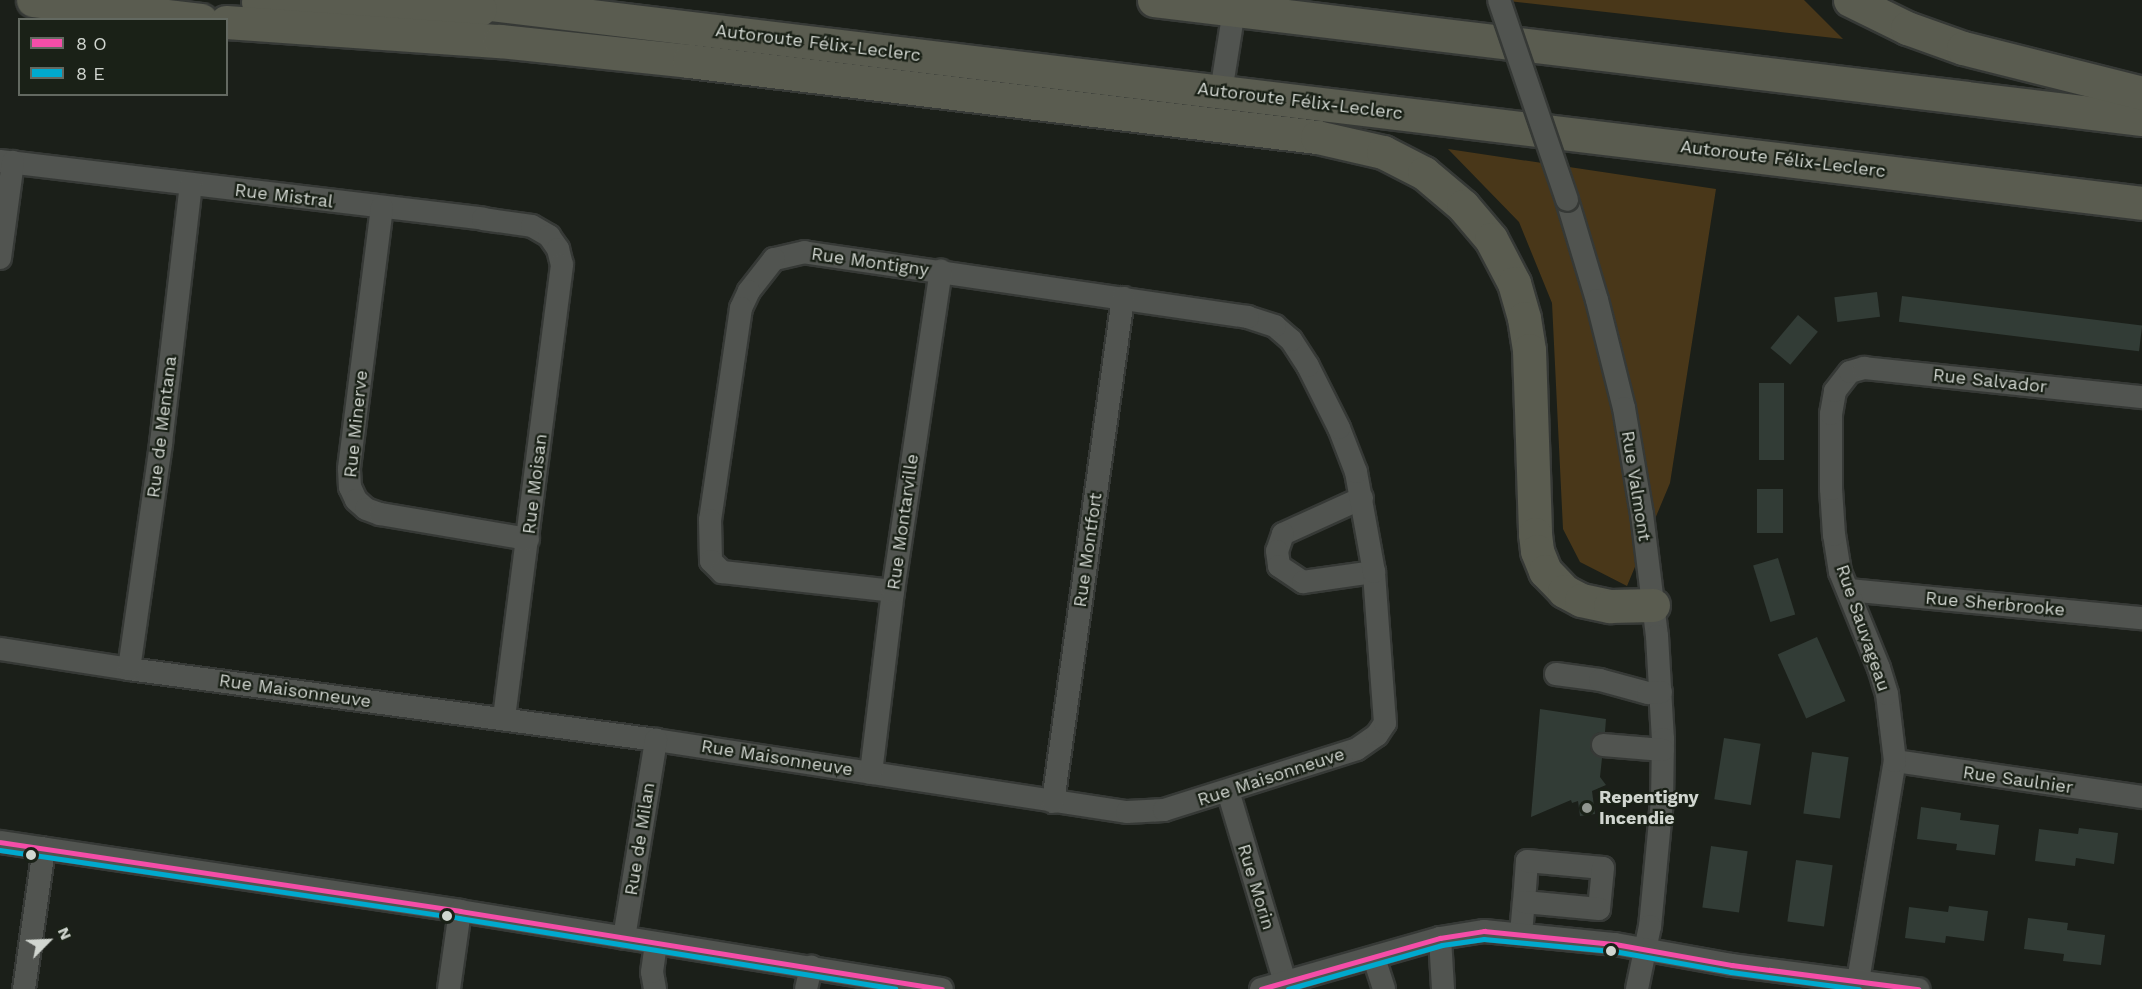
<!DOCTYPE html>
<html>
<head>
<meta charset="utf-8">
<style>
  body { margin:0 }
  #map { position:relative; width:2142px; height:989px; overflow:hidden; background:#1b1f19; font-family:"Work Sans",sans-serif }
  div>[style] { position:absolute }
  [style*='--x'] { left:calc(var(--x)*1px); top:calc(var(--y)*1px); width:calc(var(--w)*1px); rotate:calc(var(--a)*1deg) }
  .green>* { inset:0; background:#493719 }
  .building>* { inset:0; background:#323c36; transform-origin:0 0 }
  .roads { filter:drop-shadow(2px 0 #363936) drop-shadow(-2px 0 #363936) drop-shadow(0 2px #363936) drop-shadow(0 -2px #363936) }
  .minor>* { height:22px; margin:-11px; padding:0 11px; transform-origin:11px; border-radius:11px; background:#515450 }
  .highway>* { height:33px; margin:-16.5px; padding:0 16.5px; transform-origin:16.5px; border-radius:16.5px; background:#5a5c50 }
  .bridges { filter:drop-shadow(2px 0 #363936) drop-shadow(-2px 0 #363936) drop-shadow(0 2px #363936) drop-shadow(0 -2px #363936) }
  .minor-bridge>* { height:22px; margin:-11px; padding:0 11px; transform-origin:11px; border-radius:11px; background:#515450 }
  .bus-1>* { height:4.5px; margin:-2.25px; padding:0 2.25px; transform-origin:2.25px; border-radius:2.25px; background:#f54da8 }
  .bus-2>* { height:4.5px; margin:-2.25px; padding:0 2.25px; transform-origin:2.25px; border-radius:2.25px; background:#00a9ce }
  .dots>* { width:16px; height:16px; translate:-50% -50%; box-sizing:border-box; border:3px solid #1a2117; border-radius:50% }
  span { translate:-50% -50%; white-space:nowrap; text-align:center; line-height:1.15; -webkit-text-stroke:4.5px #1a2117; paint-order:stroke }
  .street-label { font-size:18px; color:#d1d6d0 }
  .poi-label { font-size:18px; color:#d1d6d0; font-weight:700 }
  .left { translate:0 -50%; text-align:left }
  .legend { position:absolute; left:18px; top:18px; width:210px; height:78px; box-sizing:border-box; background:#1a2117; border:2px solid #636961; margin:0; padding:8px 10px; list-style:none; font-size:18px; color:#d1d6d0 }
  .legend li { display:flex; align-items:center; gap:12px; height:30px }
  .legend b { width:30px; border:2px solid #636961 }
  .north { position:absolute; left:18px; top:911px; width:60px; height:60px; -webkit-text-stroke:4px #1a2117; paint-order:stroke; rotate:66deg; font-size:16px; font-weight:700; line-height:24px; text-align:center; color:#d1d6d0 }
  .north::after { content:''; display:block; margin:auto; width:21px; height:27px; background:#d1d6d0; clip-path:polygon(50% 0,100% 100%,50% 72%,0 100%) }
</style>
</head>
<body>
<div id="map">
  <div class="green">
    <i style="clip-path:polygon(1499px 0,1804px 0,1843px 39px)"></i>
    <i style="clip-path:polygon(1448px 149px,1716px 189px,1670px 483px,1627px 586px,1580px 562px,1563px 529px,1552px 303px,1519px 222px)"></i>
  </div>
  <div class="building">
    <i style="left:1877px;top:292px;width:25px;height:43px;rotate:83deg"></i>
    <i style="left:1902px;top:296px;width:242px;height:26px;rotate:7deg"></i>
    <i style="left:1798px;top:315px;width:26px;height:43px;rotate:40deg"></i>
    <i style="left:1759px;top:383px;width:25px;height:77px"></i>
    <i style="left:1757px;top:489px;width:26px;height:44px"></i>
    <i style="left:1778px;top:558px;width:59px;height:26px;rotate:73deg"></i>
    <i style="left:1817px;top:637px;width:70px;height:43px;rotate:66deg"></i>
    <i style="clip-path:polygon(1540px 709px,1606px 719px,1605px 732px,1597px 733px,1590px 743px,1591px 751px,1602px 758px,1600px 777px,1606px 785px,1592px 791px,1595px 814px,1580px 816px,1578px 801px,1572px 803px,1571px 800px,1531px 817px)"></i>
    <i style="left:1724px;top:738px;width:37px;height:62px;rotate:9deg"></i>
    <i style="left:1812px;top:752px;width:37px;height:62px;rotate:8deg"></i>
    <i style="clip-path:polygon(1921px 807px,1961px 813px,1960px 820px,1999px 825px,1995px 855px,1956px 850px,1957px 844px,1917px 839px)"></i>
    <i style="clip-path:polygon(2079px 828px,2118px 833px,2114px 864px,2076px 858px,2075px 866px,2035px 861px,2039px 829px,2078px 834px)"></i>
    <i style="left:1711px;top:846px;width:37px;height:62px;rotate:8deg"></i>
    <i style="left:1796px;top:860px;width:37px;height:62px;rotate:8deg"></i>
    <i style="clip-path:polygon(1949px 906px,1988px 911px,1984px 941px,1946px 936px,1945px 943px,1905px 938px,1909px 907px,1948px 912px)"></i>
    <i style="clip-path:polygon(2028px 918px,2068px 923px,2067px 930px,2105px 935px,2101px 965px,2063px 961px,2064px 954px,2024px 949px)"></i>
  </div>
  <div class="roads">
    <div class="minor">
      <i style="--x:1221;--y:92;--w:83;--a:-81"></i>
      <i style="--x:0;--y:161;--w:486;--a:6.8"></i>
      <i style="--x:483;--y:219;--w:49;--a:8.1"></i>
      <i style="--x:532;--y:226;--w:20;--a:30"></i>
      <i style="--x:549;--y:236;--w:16;--a:55"></i>
      <i style="--x:558;--y:249;--w:16;--a:76"></i>
      <i style="--x:562;--y:265;--w:458;--a:97.3"></i>
      <i style="--x:1567;--y:200;--w:104;--a:73.3"></i>
      <i style="--x:1597;--y:300;--w:111;--a:76"></i>
      <i style="--x:1624;--y:408;--w:108;--a:80.4"></i>
      <i style="--x:1642;--y:514;--w:123;--a:83"></i>
      <i style="--x:1657;--y:636;--w:103;--a:86.7"></i>
      <i style="--x:1663;--y:739;--w:61;--a:90.9"></i>
      <i style="--x:1662;--y:800;--w:127;--a:95.4"></i>
      <i style="--x:1650;--y:926;--w:64;--a:101.7"></i>
      <i style="--x:382;--y:207;--w:264;--a:97.2"></i>
      <i style="--x:349;--y:469;--w:18;--a:87"></i>
      <i style="--x:350;--y:487;--w:14;--a:65"></i>
      <i style="--x:356;--y:500;--w:13;--a:42"></i>
      <i style="--x:366;--y:509;--w:15;--a:20"></i>
      <i style="--x:380;--y:514;--w:150;--a:9.6"></i>
      <i style="--x:0;--y:258;--w:97;--a:-82.3"></i>
      <i style="--x:1362;--y:498;--w:87;--a:155.5"></i>
      <i style="--x:1283;--y:534;--w:18;--a:109"></i>
      <i style="--x:1277;--y:551;--w:15;--a:82"></i>
      <i style="--x:1279;--y:566;--w:29;--a:34"></i>
      <i style="--x:1303;--y:582;--w:72;--a:-8"></i>
      <i style="--x:1849;--y:590;--w:294;--a:5.5"></i>
      <i style="--x:0;--y:649;--w:131;--a:8.8"></i>
      <i style="--x:129;--y:669;--w:532;--a:7.67"></i>
      <i style="--x:656;--y:740;--w:476;--a:8.7"></i>
      <i style="--x:1127;--y:812;--w:37;--a:-3"></i>
      <i style="--x:1164;--y:810;--w:202;--a:-17.5"></i>
      <i style="--x:1357;--y:749;--w:24;--a:-35"></i>
      <i style="--x:1377;--y:735;--w:14;--a:-56"></i>
      <i style="--x:1385;--y:723;--w:151;--a:-94.2"></i>
      <i style="--x:1374;--y:572;--w:102;--a:-100.2"></i>
      <i style="--x:1356;--y:472;--w:47;--a:-111.1"></i>
      <i style="--x:1339;--y:428;--w:69;--a:-116.6"></i>
      <i style="--x:1308;--y:366;--w:31;--a:-123"></i>
      <i style="--x:1291;--y:340;--w:21;--a:-139"></i>
      <i style="--x:1275;--y:326;--w:28;--a:-162"></i>
      <i style="--x:1248;--y:317;--w:448;--a:-171.7"></i>
      <i style="--x:805;--y:252;--w:32;--a:167"></i>
      <i style="--x:774;--y:259;--w:41;--a:128"></i>
      <i style="--x:749;--y:291;--w:19;--a:115"></i>
      <i style="--x:741;--y:308;--w:214;--a:98.3"></i>
      <i style="--x:710;--y:520;--w:41;--a:88.6"></i>
      <i style="--x:711;--y:561;--w:16;--a:45"></i>
      <i style="--x:722;--y:572;--w:172;--a:6.3"></i>
      <i style="--x:129;--y:669;--w:228;--a:-81.9"></i>
      <i style="--x:161;--y:443;--w:260;--a:-83.4"></i>
      <i style="--x:1556;--y:674;--w:44;--a:7.8"></i>
      <i style="--x:1600;--y:680;--w:50;--a:15.2"></i>
      <i style="--x:1648;--y:693;--w:13;--a:-4"></i>
      <i style="--x:1603;--y:745;--w:60;--a:4.8"></i>
      <i style="--x:1895;--y:761;--w:250;--a:8.3"></i>
      <i style="--x:871;--y:773;--w:183;--a:-83.1"></i>
      <i style="--x:893;--y:591;--w:324;--a:-81.5"></i>
      <i style="--x:1228;--y:791;--w:199;--a:73.4"></i>
      <i style="--x:1053;--y:802;--w:509;--a:-82.09"></i>
      <i style="--x:0;--y:842;--w:465;--a:8.5"></i>
      <i style="--x:460;--y:911;--w:488;--a:9.2"></i>
      <i style="--x:1521;--y:934;--w:32;--a:-85"></i>
      <i style="--x:1524;--y:902;--w:41;--a:-85.8"></i>
      <i style="--x:1527;--y:861;--w:76;--a:5.3"></i>
      <i style="--x:1603;--y:868;--w:41;--a:95.6"></i>
      <i style="--x:1599;--y:909;--w:75;--a:-174.7"></i>
      <i style="--x:624;--y:938;--w:201;--a:-80.8"></i>
      <i style="--x:1440;--y:938;--w:51;--a:86.6"></i>
      <i style="--x:1374;--y:958;--w:33;--a:72"></i>
      <i style="--x:1858;--y:981;--w:223;--a:-80.5"></i>
      <i style="--x:1895;--y:761;--w:67;--a:-96.8"></i>
      <i style="--x:1887;--y:694;--w:27;--a:-107"></i>
      <i style="--x:1879;--y:668;--w:104;--a:-112.1"></i>
      <i style="--x:1840;--y:572;--w:37;--a:-99"></i>
      <i style="--x:1834;--y:535;--w:46;--a:-93.7"></i>
      <i style="--x:1831;--y:489;--w:75;--a:-90"></i>
      <i style="--x:1831;--y:414;--w:23;--a:-80"></i>
      <i style="--x:1835;--y:391;--w:24;--a:-52"></i>
      <i style="--x:1850;--y:372;--w:15;--a:-16"></i>
      <i style="--x:1864;--y:368;--w:280;--a:6"></i>
      <i style="--x:24;--y:989;--w:142;--a:-81.9"></i>
      <i style="--x:449;--y:989;--w:79;--a:-82"></i>
      <i style="--x:655;--y:989;--w:17;--a:-100"></i>
      <i style="--x:652;--y:972;--w:28;--a:-82"></i>
      <i style="--x:806;--y:989;--w:23;--a:-77"></i>
      <i style="--x:1261;--y:989;--w:186;--a:-15.9"></i>
      <i style="--x:1440;--y:938;--w:45;--a:-9"></i>
      <i style="--x:1484;--y:931;--w:132;--a:5.7"></i>
      <i style="--x:1615;--y:944;--w:119;--a:10.2"></i>
      <i style="--x:1732;--y:965;--w:188;--a:7.4"></i>
    </div>
    <div class="highway">
      <i style="--x:33;--y:0;--w:169;--a:6.8"></i>
      <i style="--x:458;--y:0;--w:1696;--a:6.87"></i>
      <i style="--x:1154;--y:0;--w:995;--a:6.87"></i>
      <i style="--x:1850;--y:0;--w:64;--a:26.2"></i>
      <i style="--x:1907;--y:28;--w:59;--a:19.7"></i>
      <i style="--x:1963;--y:48;--w:185;--a:14.1"></i>
      <i style="--x:258;--y:2;--w:222;--a:1.8"></i>
      <i style="--x:226;--y:22;--w:275;--a:4"></i>
      <i style="--x:500;--y:41;--w:190;--a:6"></i>
      <i style="--x:689;--y:61;--w:633;--a:6.9"></i>
      <i style="--x:1317;--y:137;--w:68;--a:12.8"></i>
      <i style="--x:1383;--y:152;--w:46;--a:27.1"></i>
      <i style="--x:1424;--y:173;--w:51;--a:40.2"></i>
      <i style="--x:1463;--y:206;--w:43;--a:49.7"></i>
      <i style="--x:1491;--y:239;--w:50;--a:62.4"></i>
      <i style="--x:1514;--y:283;--w:36;--a:74"></i>
      <i style="--x:1524;--y:318;--w:32;--a:81"></i>
      <i style="--x:1529;--y:350;--w:184;--a:88.1"></i>
      <i style="--x:1535;--y:534;--w:17;--a:83"></i>
      <i style="--x:1537;--y:551;--w:22;--a:68"></i>
      <i style="--x:1545;--y:571;--w:28;--a:46"></i>
      <i style="--x:1564;--y:591;--w:19;--a:28"></i>
      <i style="--x:1581;--y:600;--w:30;--a:12"></i>
      <i style="--x:1610;--y:606;--w:43;--a:-1.3"></i>
    </div>
  </div>
  <div class="bridges">
    <div class="minor-bridge">
      <i style="--x:1499;--y:0;--w:211;--a:71.2"></i>
    </div>
  </div>
  <div class="bus-1">
    <i style="--x:0;--y:842;--w:465;--a:8.5"></i>
    <i style="--x:460;--y:911;--w:488;--a:9.2"></i>
    <i style="--x:1261;--y:989;--w:186;--a:-15.9"></i>
    <i style="--x:1440;--y:938;--w:45;--a:-9"></i>
    <i style="--x:1484;--y:931;--w:132;--a:5.7"></i>
    <i style="--x:1615;--y:944;--w:119;--a:10.2"></i>
    <i style="--x:1732;--y:965;--w:188;--a:7.4"></i>
  </div>
  <div class="bus-2">
    <i style="--x:0;--y:850;--w:464;--a:8.4"></i>
    <i style="--x:459;--y:918;--w:442;--a:9.2"></i>
    <i style="--x:1288;--y:989;--w:160;--a:-15.9"></i>
    <i style="--x:1442;--y:945;--w:42;--a:-8.1"></i>
    <i style="--x:1484;--y:939;--w:131;--a:5.3"></i>
    <i style="--x:1614;--y:951;--w:119;--a:10.2"></i>
    <i style="--x:1731;--y:972;--w:129;--a:7.6"></i>
  </div>
  <div class="dots">
    <i style="left:1587px;top:808px;background:#919690"></i>
    <i style="left:31px;top:855px;background:#d1d6d0"></i>
    <i style="left:447px;top:916px;background:#d1d6d0"></i>
    <i style="left:1611px;top:951px;background:#d1d6d0"></i>
  </div>
  <div class="street-label">
    <span style="left:818px;top:43px;rotate:7deg">Autoroute Félix-Leclerc</span>
    <span style="left:1300px;top:101px;rotate:7deg">Autoroute Félix-Leclerc</span>
    <span style="left:1783px;top:159px;rotate:7deg">Autoroute Félix-Leclerc</span>
    <span style="left:284px;top:196px;rotate:7deg">Rue Mistral</span>
    <span style="left:870px;top:262px;rotate:8deg">Rue Montigny</span>
    <span style="left:1990px;top:381px;rotate:6deg">Rue Salvador</span>
    <span style="left:356px;top:424px;rotate:-84deg">Rue Minerve</span>
    <span style="left:162px;top:427px;rotate:-83deg">Rue de Mentana</span>
    <span style="left:535px;top:484px;rotate:-83deg">Rue Moisan</span>
    <span style="left:1636px;top:486px;rotate:81deg">Rue Valmont</span>
    <span style="left:903px;top:522px;rotate:-82deg">Rue Montarville</span>
    <span style="left:1088px;top:550px;rotate:-82deg">Rue Montfort</span>
    <span style="left:1995px;top:604px;rotate:5deg">Rue Sherbrooke</span>
    <span style="left:1863px;top:628px;rotate:71deg">Rue Sauvageau</span>
    <span style="left:295px;top:691px;rotate:8deg">Rue Maisonneuve</span>
    <span style="left:777px;top:758px;rotate:9deg">Rue Maisonneuve</span>
    <span style="left:1271px;top:777px;rotate:-18deg">Rue Maisonneuve</span>
    <span style="left:2018px;top:780px;rotate:8deg">Rue Saulnier</span>
    <span style="left:640px;top:839px;rotate:-81deg">Rue de Milan</span>
    <span style="left:1256px;top:887px;rotate:73deg">Rue Morin</span>
  </div>
  <div class="poi-label">
    <span class="left" style="left:1599px;top:808px">Repentigny<br>Incendie</span>
  </div>
  <ul class="legend">
  <li><b style="height:8px;background:#f54da8"></b>8 O</li>
  <li><b style="height:8px;background:#00a9ce"></b>8 E</li>
  </ul>
  <div class="north">N</div>
</div>
</body>
</html>
